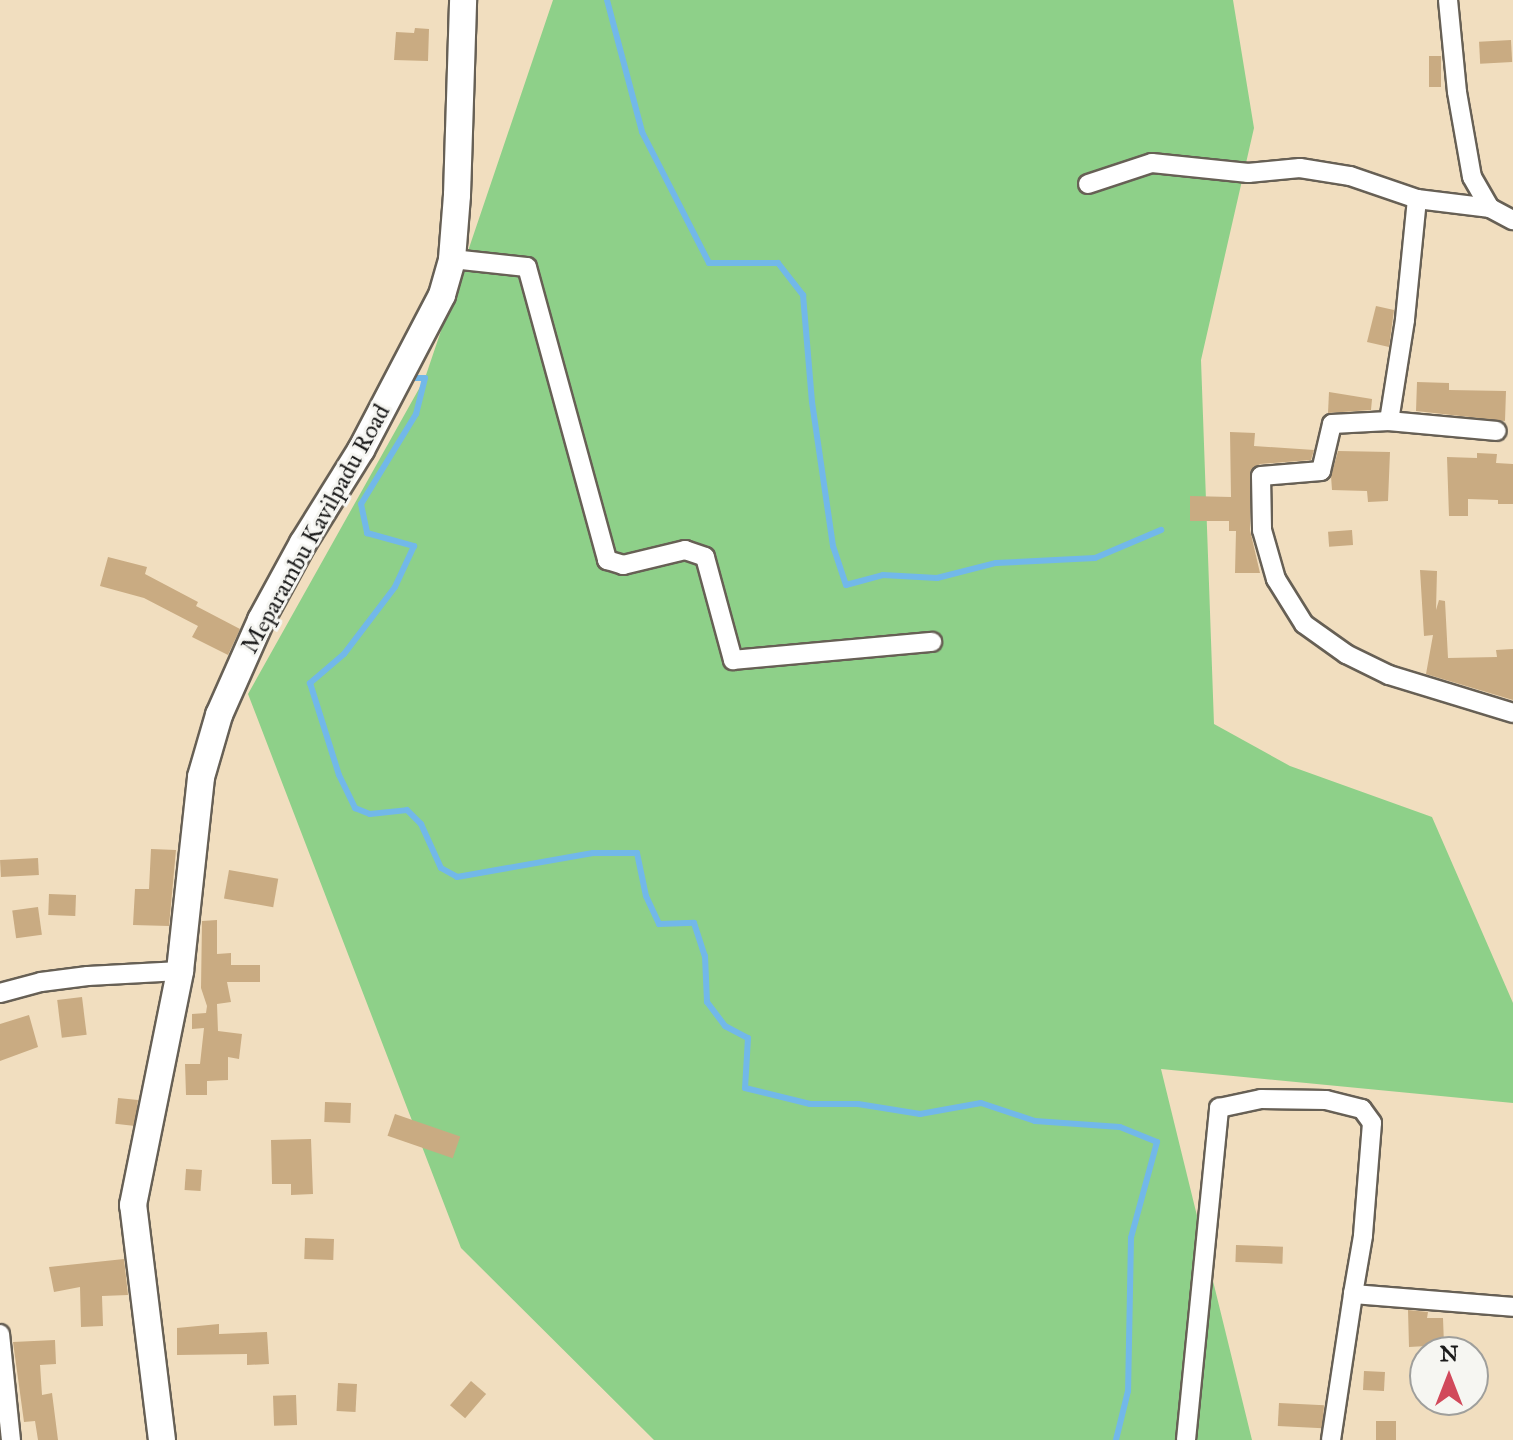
<!DOCTYPE html>
<html>
<head>
<meta charset="utf-8">
<style>
  body { margin:0 }
  #map { position:relative; width:1513px; height:1440px; overflow:hidden; background:#f1debf; font-family:"IM FELL Great Primer",serif }
  div>[style] { position:absolute }
  [style*='--x'] { left:calc(var(--x)*1px); top:calc(var(--y)*1px); width:calc(var(--w)*1px); rotate:calc(var(--a)*1deg) }
  .green>* { inset:0; background:#8ed089 }
  .stream>* { height:6px; margin:-3px; padding:0 3px; transform-origin:3px; border-radius:3px; background:#72b8e9 }
  .building>* { inset:0; background:#c9ab82; transform-origin:0 0 }
  .roads { filter:drop-shadow(2px 0 #676055) drop-shadow(-2px 0 #676055) drop-shadow(0 2px #676055) drop-shadow(0 -2px #676055) }
  .street>* { height:18px; margin:-9px; padding:0 9px; transform-origin:9px; border-radius:9px; background:#fff }
  .secondary>* { height:26px; margin:-13px; padding:0 13px; transform-origin:13px; border-radius:13px; background:#fff }
  span { translate:-50% -50%; white-space:nowrap; text-align:center; line-height:1.15; -webkit-text-stroke:6px #f6f6f2; paint-order:stroke }
  .street-label { font-size:24px; color:#1c1c1c }
  .north { position:absolute; left:1409px; top:1336px; width:80px; height:80px; box-sizing:border-box; background:#f6f6f2; border:2px solid #9f9f9c; border-radius:50%; rotate:0deg; font-size:22px; font-weight:700; line-height:32px; text-align:center; color:#1c1c1c }
  .north::after { content:''; display:block; margin:auto; width:28px; height:36px; background:#d1495b; clip-path:polygon(50% 0,100% 100%,50% 72%,0 100%) }
</style>
</head>
<body>
<div id="map">
  <div class="green">
    <i style="clip-path:polygon(553px 0,1233px 0,1254px 128px,1201px 360px,1214px 724px,1290px 766px,1432px 817px,1513px 1003px,1513px 1103px,1161px 1069px,1252px 1440px,654px 1440px,461px 1248px,248px 694px,425px 378px)"></i>
  </div>
  <div class="stream">
    <i style="--x:607;--y:0;--w:137;--a:75.1"></i>
    <i style="--x:642;--y:132;--w:147;--a:62.9"></i>
    <i style="--x:709;--y:263;--w:69;--a:0"></i>
    <i style="--x:778;--y:263;--w:41;--a:52"></i>
    <i style="--x:803;--y:295;--w:107;--a:85.2"></i>
    <i style="--x:812;--y:402;--w:146;--a:81.7"></i>
    <i style="--x:833;--y:546;--w:41;--a:71.6"></i>
    <i style="--x:846;--y:585;--w:38;--a:-15"></i>
    <i style="--x:883;--y:575;--w:54;--a:3.2"></i>
    <i style="--x:937;--y:578;--w:61;--a:-14.3"></i>
    <i style="--x:996;--y:563;--w:99;--a:-2.9"></i>
    <i style="--x:1095;--y:558;--w:72;--a:-23"></i>
    <i style="--x:409;--y:378;--w:16;--a:0"></i>
    <i style="--x:425;--y:378;--w:37;--a:104"></i>
    <i style="--x:416;--y:414;--w:105;--a:121.4"></i>
    <i style="--x:361;--y:504;--w:30;--a:78"></i>
    <i style="--x:367;--y:533;--w:49;--a:15.5"></i>
    <i style="--x:414;--y:546;--w:45;--a:114.9"></i>
    <i style="--x:395;--y:587;--w:84;--a:127.3"></i>
    <i style="--x:344;--y:654;--w:45;--a:139.5"></i>
    <i style="--x:310;--y:683;--w:96;--a:72.5"></i>
    <i style="--x:339;--y:775;--w:37;--a:64"></i>
    <i style="--x:355;--y:808;--w:16;--a:22"></i>
    <i style="--x:370;--y:814;--w:37;--a:-6"></i>
    <i style="--x:407;--y:810;--w:20;--a:45"></i>
    <i style="--x:421;--y:824;--w:48;--a:65.6"></i>
    <i style="--x:441;--y:868;--w:18;--a:29"></i>
    <i style="--x:457;--y:877;--w:138;--a:-10"></i>
    <i style="--x:593;--y:853;--w:44;--a:0"></i>
    <i style="--x:637;--y:853;--w:44;--a:78.2"></i>
    <i style="--x:646;--y:896;--w:31;--a:65"></i>
    <i style="--x:659;--y:924;--w:35;--a:-2"></i>
    <i style="--x:694;--y:923;--w:35;--a:72"></i>
    <i style="--x:705;--y:956;--w:46;--a:87.5"></i>
    <i style="--x:707;--y:1002;--w:30;--a:53"></i>
    <i style="--x:725;--y:1026;--w:26;--a:28"></i>
    <i style="--x:748;--y:1038;--w:50;--a:93.4"></i>
    <i style="--x:745;--y:1088;--w:67;--a:13.8"></i>
    <i style="--x:810;--y:1104;--w:48;--a:0"></i>
    <i style="--x:858;--y:1104;--w:63;--a:9.2"></i>
    <i style="--x:920;--y:1114;--w:62;--a:-10.2"></i>
    <i style="--x:981;--y:1103;--w:57;--a:18.4"></i>
    <i style="--x:1035;--y:1121;--w:85;--a:4"></i>
    <i style="--x:1120;--y:1127;--w:40;--a:22"></i>
    <i style="--x:1157;--y:1142;--w:99;--a:105.2"></i>
    <i style="--x:1131;--y:1238;--w:153;--a:91.1"></i>
    <i style="--x:1128;--y:1391;--w:50;--a:103.8"></i>
  </div>
  <div class="building">
    <i style="clip-path:polygon(415px 28px,429px 29px,428px 61px,394px 60px,396px 32px,414px 33px)"></i>
    <i style="left:1511px;top:40px;width:22px;height:32px;rotate:87deg"></i>
    <i style="left:1429px;top:56px;width:12px;height:31px"></i>
    <i style="clip-path:polygon(1376px 306px,1394px 310px,1389px 347px,1367px 342px)"></i>
    <i style="clip-path:polygon(1417px 382px,1449px 383px,1449px 390px,1506px 391px,1505px 421px,1416px 411px)"></i>
    <i style="clip-path:polygon(1329px 392px,1372px 399px,1371px 410px,1328px 413px)"></i>
    <i style="clip-path:polygon(1230px 432px,1255px 433px,1254px 446px,1314px 450px,1311px 460px,1260px 464px,1250px 471px,1250px 530px,1260px 573px,1235px 573px,1236px 531px,1229px 531px,1229px 521px,1190px 521px,1190px 496px,1231px 497px)"></i>
    <i style="clip-path:polygon(1338px 451px,1390px 452px,1388px 501px,1368px 502px,1367px 491px,1332px 490px,1331px 476px)"></i>
    <i style="clip-path:polygon(1477px 453px,1497px 454px,1496px 463px,1513px 464px,1513px 504px,1498px 504px,1498px 500px,1468px 499px,1468px 516px,1449px 516px,1447px 457px,1477px 458px)"></i>
    <i style="left:1352px;top:530px;width:15px;height:24px;rotate:86deg"></i>
    <i style="clip-path:polygon(108px 557px,147px 567px,145px 574px,198px 602px,196px 606px,240px 629px,228px 655px,192px 637px,198px 626px,144px 598px,100px 586px)"></i>
    <i style="clip-path:polygon(1420px 570px,1437px 571px,1436px 610px,1439px 600px,1445px 601px,1448px 658px,1497px 657px,1496px 650px,1513px 649px,1513px 700px,1426px 674px,1433px 635px,1424px 636px)"></i>
    <i style="clip-path:polygon(151px 849px,176px 850px,169px 926px,133px 925px,135px 889px,149px 889px)"></i>
    <i style="left:38px;top:858px;width:17px;height:38px;rotate:87deg"></i>
    <i style="left:229px;top:870px;width:50px;height:29px;rotate:10deg"></i>
    <i style="left:49px;top:894px;width:27px;height:21px;rotate:2deg"></i>
    <i style="left:38px;top:907px;width:28px;height:26px;rotate:82deg"></i>
    <i style="clip-path:polygon(217px 920px,217px 954px,231px 953px,231px 965px,260px 965px,260px 982px,227px 982px,231px 1002px,217px 1004px,218px 1031px,242px 1034px,239px 1059px,228px 1057px,228px 1080px,207px 1081px,207px 1095px,186px 1095px,185px 1064px,200px 1064px,204px 1028px,192px 1029px,192px 1014px,206px 1013px,207px 1006px,201px 988px,202px 921px)"></i>
    <i style="left:82px;top:997px;width:38px;height:25px;rotate:83deg"></i>
    <i style="clip-path:polygon(29px 1015px,38px 1047px,0 1061px,0 1024px)"></i>
    <i style="left:118px;top:1098px;width:20px;height:26px;rotate:6deg"></i>
    <i style="left:325px;top:1102px;width:26px;height:20px;rotate:2deg"></i>
    <i style="left:395px;top:1114px;width:69px;height:23px;rotate:19deg"></i>
    <i style="clip-path:polygon(311px 1139px,313px 1194px,291px 1195px,291px 1184px,272px 1184px,271px 1140px)"></i>
    <i style="left:186px;top:1169px;width:16px;height:21px;rotate:4deg"></i>
    <i style="left:305px;top:1238px;width:29px;height:21px;rotate:2deg"></i>
    <i style="left:1236px;top:1245px;width:47px;height:17px;rotate:2deg"></i>
    <i style="clip-path:polygon(124px 1259px,128px 1295px,102px 1296px,103px 1326px,81px 1327px,80px 1287px,54px 1292px,49px 1267px)"></i>
    <i style="clip-path:polygon(1408px 1310px,1428px 1312px,1427px 1318px,1443px 1318px,1444px 1345px,1409px 1347px)"></i>
    <i style="clip-path:polygon(219px 1324px,219px 1334px,267px 1332px,269px 1364px,247px 1365px,247px 1354px,177px 1355px,177px 1328px)"></i>
    <i style="clip-path:polygon(55px 1340px,56px 1364px,40px 1365px,42px 1395px,52px 1393px,58px 1440px,38px 1440px,35px 1421px,24px 1422px,13px 1342px)"></i>
    <i style="left:1364px;top:1371px;width:21px;height:19px;rotate:3deg"></i>
    <i style="left:471px;top:1381px;width:20px;height:32px;rotate:41deg"></i>
    <i style="left:338px;top:1383px;width:19px;height:28px;rotate:3deg"></i>
    <i style="left:296px;top:1395px;width:30px;height:23px;rotate:88deg"></i>
    <i style="left:1279px;top:1403px;width:45px;height:23px;rotate:3deg"></i>
    <i style="left:1376px;top:1421px;width:20px;height:19px"></i>
  </div>
  <div class="roads">
    <div class="street">
      <i style="--x:1448;--y:0;--w:92;--a:84.4"></i>
      <i style="--x:1457;--y:92;--w:86;--a:80"></i>
      <i style="--x:1472;--y:177;--w:36;--a:60"></i>
      <i style="--x:1490;--y:208;--w:26;--a:28"></i>
      <i style="--x:1088;--y:184;--w:67;--a:-18.2"></i>
      <i style="--x:1152;--y:163;--w:97;--a:5.9"></i>
      <i style="--x:1248;--y:173;--w:52;--a:-5.5"></i>
      <i style="--x:1300;--y:168;--w:51;--a:9.1"></i>
      <i style="--x:1350;--y:176;--w:71;--a:18.9"></i>
      <i style="--x:1417;--y:199;--w:74;--a:7"></i>
      <i style="--x:1417;--y:199;--w:122;--a:95.7"></i>
      <i style="--x:1405;--y:320;--w:102;--a:99"></i>
      <i style="--x:1389;--y:421;--w:57;--a:177"></i>
      <i style="--x:1332;--y:424;--w:48;--a:103.2"></i>
      <i style="--x:1321;--y:471;--w:60;--a:175.2"></i>
      <i style="--x:1261;--y:476;--w:54;--a:88.9"></i>
      <i style="--x:1262;--y:530;--w:51;--a:74.1"></i>
      <i style="--x:1276;--y:579;--w:53;--a:58.1"></i>
      <i style="--x:1304;--y:624;--w:52;--a:35.5"></i>
      <i style="--x:1346;--y:654;--w:48;--a:26"></i>
      <i style="--x:1389;--y:675;--w:130;--a:17"></i>
      <i style="--x:452;--y:259;--w:75;--a:6.1"></i>
      <i style="--x:527;--y:267;--w:304;--a:74.7"></i>
      <i style="--x:607;--y:560;--w:17;--a:17"></i>
      <i style="--x:623;--y:565;--w:64;--a:-13.6"></i>
      <i style="--x:685;--y:550;--w:21;--a:19"></i>
      <i style="--x:705;--y:557;--w:107;--a:74.8"></i>
      <i style="--x:733;--y:660;--w:200;--a:-5.2"></i>
      <i style="--x:1389;--y:421;--w:108;--a:5.3"></i>
      <i style="--x:0;--y:993;--w:42;--a:-15"></i>
      <i style="--x:41;--y:982;--w:47;--a:-7.3"></i>
      <i style="--x:88;--y:976;--w:92;--a:-3.1"></i>
      <i style="--x:0;--y:1334;--w:107;--a:84.1"></i>
      <i style="--x:1186;--y:1440;--w:334;--a:-84.3"></i>
      <i style="--x:1219;--y:1108;--w:43;--a:-12.1"></i>
      <i style="--x:1261;--y:1099;--w:65;--a:0.9"></i>
      <i style="--x:1326;--y:1100;--w:37;--a:14"></i>
      <i style="--x:1362;--y:1109;--w:17;--a:54"></i>
      <i style="--x:1372;--y:1123;--w:113;--a:94.6"></i>
      <i style="--x:1363;--y:1236;--w:59;--a:99.8"></i>
      <i style="--x:1353;--y:1294;--w:161;--a:4.6"></i>
      <i style="--x:1331;--y:1440;--w:148;--a:-81.4"></i>
    </div>
    <div class="secondary">
      <i style="--x:162;--y:1440;--w:237;--a:-97"></i>
      <i style="--x:133;--y:1205;--w:239;--a:-78.6"></i>
      <i style="--x:180;--y:971;--w:195;--a:-83.8"></i>
      <i style="--x:201;--y:777;--w:65;--a:-73.8"></i>
      <i style="--x:219;--y:715;--w:104;--a:-66.1"></i>
      <i style="--x:261;--y:620;--w:88;--a:-61.4"></i>
      <i style="--x:303;--y:543;--w:110;--a:-58.1"></i>
      <i style="--x:361;--y:450;--w:175;--a:-62.4"></i>
      <i style="--x:442;--y:295;--w:37;--a:-74"></i>
      <i style="--x:452;--y:259;--w:64;--a:-85.5"></i>
      <i style="--x:457;--y:195;--w:195;--a:-88.2"></i>
    </div>
  </div>
  <div class="street-label">
    <span style="left:316px;top:529px;rotate:-61deg">Meparambu Kavilpadu Road</span>
  </div>
  <div class="north">N</div>
</div>
</body>
</html>
